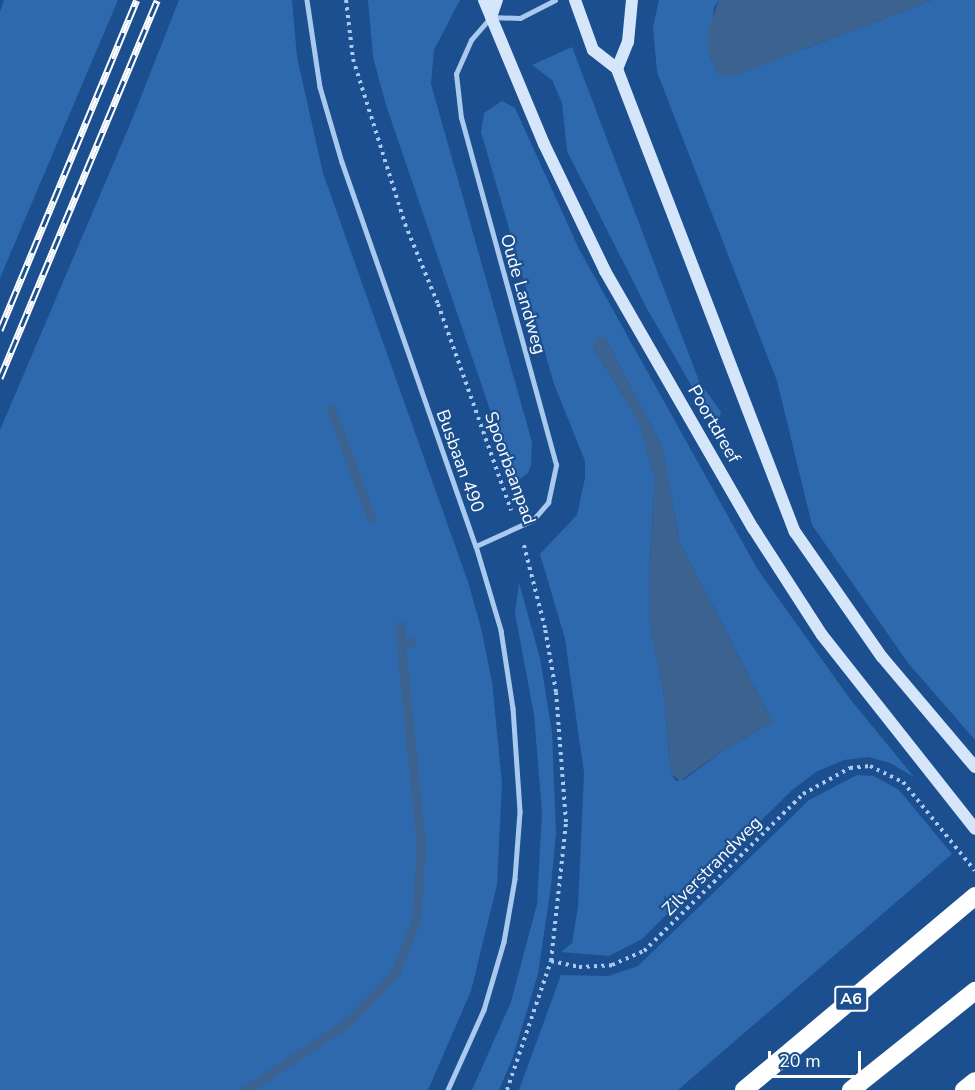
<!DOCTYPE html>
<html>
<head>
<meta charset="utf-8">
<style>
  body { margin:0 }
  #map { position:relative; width:975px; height:1090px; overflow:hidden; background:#1b4f8f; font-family:"Nunito Sans",sans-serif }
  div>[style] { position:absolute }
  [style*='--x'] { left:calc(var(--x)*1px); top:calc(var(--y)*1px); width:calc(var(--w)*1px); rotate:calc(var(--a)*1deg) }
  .green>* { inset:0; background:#2e69ad }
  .water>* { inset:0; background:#3c6290 }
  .stream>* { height:9px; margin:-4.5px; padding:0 4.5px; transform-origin:4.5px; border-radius:4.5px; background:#3c6290 }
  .path>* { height:4px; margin-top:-2px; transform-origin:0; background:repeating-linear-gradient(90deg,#a9c9ee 0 3px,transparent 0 7.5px) }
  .service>* { height:4.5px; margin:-2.25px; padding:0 2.25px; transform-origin:2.25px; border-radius:2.25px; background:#a9c9ee }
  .secondary>* { height:12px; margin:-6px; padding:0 6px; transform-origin:6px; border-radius:6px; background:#d6e6fa }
  .motorway>* { height:18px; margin:-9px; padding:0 9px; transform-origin:9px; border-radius:9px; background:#fff }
  .rail>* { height:7px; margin-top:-3.5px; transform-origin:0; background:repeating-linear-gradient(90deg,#1b4f8f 0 14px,#fff 0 28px); box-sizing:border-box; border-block:2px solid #fff }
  span { translate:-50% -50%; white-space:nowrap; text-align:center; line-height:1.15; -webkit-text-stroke:4.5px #1b4f8f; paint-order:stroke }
  .shield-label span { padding:2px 4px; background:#1b4f8f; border:2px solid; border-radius:4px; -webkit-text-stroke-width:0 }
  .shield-label { font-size:16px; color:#fff; font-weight:700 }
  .street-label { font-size:18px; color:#fff }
  .scale { position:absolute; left:768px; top:1051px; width:93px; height:27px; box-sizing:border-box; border:3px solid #fff; border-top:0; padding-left:8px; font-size:18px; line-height:21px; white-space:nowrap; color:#fff; -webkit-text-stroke:4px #1b4f8f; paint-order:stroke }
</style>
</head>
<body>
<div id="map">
  <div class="green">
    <i style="clip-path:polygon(4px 0,118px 0,0 278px,0 12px)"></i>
    <i style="clip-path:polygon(179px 0,292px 0,297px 57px,323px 173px,468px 582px,481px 628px,492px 682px,502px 783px,497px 885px,471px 991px,428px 1090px,0 1090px,0 430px,131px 122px)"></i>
    <i style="clip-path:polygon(368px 0,460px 0,434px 50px,431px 84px,532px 442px,531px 465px,528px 473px,515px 483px,386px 105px,373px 57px)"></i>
    <i style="clip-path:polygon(659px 0,719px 0,714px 8px,709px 54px,718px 74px,802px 50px,932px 0,975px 0,975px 740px,908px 663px,812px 525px,777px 381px,657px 72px,653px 27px)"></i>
    <i style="clip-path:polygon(572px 47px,699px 381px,721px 412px,717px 430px,646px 307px,567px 151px,562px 103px,552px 80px,532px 65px)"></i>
    <i style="clip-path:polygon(evenodd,502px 101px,515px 108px,579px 249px,758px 570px,850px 699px,914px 777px,890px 763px,868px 757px,844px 760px,816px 772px,791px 791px,642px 939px,609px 956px,561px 952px,572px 943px,578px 907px,584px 773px,565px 639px,540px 554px,577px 515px,585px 478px,585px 461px,554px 384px,481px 132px,484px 113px,502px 101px,605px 338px,662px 447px,680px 543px,773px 722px,725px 749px,685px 779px,676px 781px,671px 774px,663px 689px,650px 625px,649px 575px,655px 479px,638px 420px,593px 347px,605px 338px)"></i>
    <i style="clip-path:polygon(519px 583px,540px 658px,552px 732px,556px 833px,551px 886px,538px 974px,512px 1060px,499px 1090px,472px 1090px,511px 1002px,537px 904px,542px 812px,534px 715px,515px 613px)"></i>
    <i style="clip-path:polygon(857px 775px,874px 776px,899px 790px,952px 854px,678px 1090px,519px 1090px,561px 975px,608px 976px,638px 966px,809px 800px)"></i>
  </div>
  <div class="water">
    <i style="clip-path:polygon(719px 0,932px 0,734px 76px,718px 74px,709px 54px,707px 33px)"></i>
    <i style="clip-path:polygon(597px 336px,605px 338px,662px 447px,680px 543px,773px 722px,725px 749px,680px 781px,671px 774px,663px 689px,650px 625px,649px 575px,655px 479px,638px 420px,593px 347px)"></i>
  </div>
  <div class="stream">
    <i style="--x:331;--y:409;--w:116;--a:69.8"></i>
    <i style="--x:400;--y:625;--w:19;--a:87"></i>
    <i style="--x:401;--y:644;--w:10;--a:-11"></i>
    <i style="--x:246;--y:1090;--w:121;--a:-33.6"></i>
    <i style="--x:347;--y:1023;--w:69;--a:-45.6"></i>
    <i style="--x:395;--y:974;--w:59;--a:-69.1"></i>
    <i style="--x:416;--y:919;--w:73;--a:-86.1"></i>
    <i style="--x:421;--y:846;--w:203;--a:-95.7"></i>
  </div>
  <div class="path">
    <i style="--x:346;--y:0;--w:59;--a:83.2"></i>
    <i style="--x:353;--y:59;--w:173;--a:72.5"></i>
    <i style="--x:405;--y:224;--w:87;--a:67.6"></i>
    <i style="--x:438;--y:304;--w:219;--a:70.5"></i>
    <i style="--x:551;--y:961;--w:29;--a:12"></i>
    <i style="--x:579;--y:967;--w:33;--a:-3"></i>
    <i style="--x:612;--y:965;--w:35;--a:-24"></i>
    <i style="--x:644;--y:951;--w:223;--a:-44.6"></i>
    <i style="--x:803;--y:794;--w:54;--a:-29"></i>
    <i style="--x:850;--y:768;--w:20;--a:-6"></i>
    <i style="--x:870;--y:766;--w:37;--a:26"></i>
    <i style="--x:903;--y:782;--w:114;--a:51"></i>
    <i style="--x:507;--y:1090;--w:136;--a:-71.2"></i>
    <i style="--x:551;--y:961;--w:140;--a:-83.8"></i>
    <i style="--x:566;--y:822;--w:130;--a:-94.4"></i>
    <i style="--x:556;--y:692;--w:65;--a:-99.8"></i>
    <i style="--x:545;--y:628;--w:89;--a:-104.3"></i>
  </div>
  <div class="service">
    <i style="--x:307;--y:0;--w:88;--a:81.5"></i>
    <i style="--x:320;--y:87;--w:78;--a:73.7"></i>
    <i style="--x:342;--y:162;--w:407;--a:70.8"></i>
    <i style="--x:476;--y:546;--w:88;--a:73.4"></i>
    <i style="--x:501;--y:630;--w:79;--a:81.3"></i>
    <i style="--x:513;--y:708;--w:104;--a:86.1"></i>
    <i style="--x:520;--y:812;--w:67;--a:94.3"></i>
    <i style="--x:515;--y:879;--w:64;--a:99.9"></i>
    <i style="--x:504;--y:942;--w:71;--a:106.4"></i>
    <i style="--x:484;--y:1010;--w:88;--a:114.2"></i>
    <i style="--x:476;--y:546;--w:63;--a:-24.5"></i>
    <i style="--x:533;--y:520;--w:23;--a:-49"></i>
    <i style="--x:548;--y:503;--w:39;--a:-78"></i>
    <i style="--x:556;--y:465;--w:360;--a:-105.3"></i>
    <i style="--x:461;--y:118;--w:44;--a:-96.5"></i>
    <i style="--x:456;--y:74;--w:37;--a:-66"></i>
    <i style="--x:471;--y:40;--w:30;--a:-49"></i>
    <i style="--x:491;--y:17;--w:29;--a:2"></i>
    <i style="--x:520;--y:18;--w:39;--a:-27"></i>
  </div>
  <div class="secondary">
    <i style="--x:484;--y:0;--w:156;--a:67.4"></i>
    <i style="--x:544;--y:144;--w:141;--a:64.3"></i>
    <i style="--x:605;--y:271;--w:297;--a:60.1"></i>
    <i style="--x:753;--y:528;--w:127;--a:57.2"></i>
    <i style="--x:822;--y:635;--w:247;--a:51.7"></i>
    <i style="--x:575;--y:0;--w:53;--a:70.2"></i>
    <i style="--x:593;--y:50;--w:31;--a:38"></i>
    <i style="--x:617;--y:69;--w:496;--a:69"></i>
    <i style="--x:795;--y:532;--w:152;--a:55.2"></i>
    <i style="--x:882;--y:657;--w:144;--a:49.8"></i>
    <i style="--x:491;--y:17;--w:18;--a:-71"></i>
    <i style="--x:617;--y:69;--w:29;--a:-68"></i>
    <i style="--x:628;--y:42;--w:42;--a:-84.6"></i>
  </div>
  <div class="motorway">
    <i style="--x:744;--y:1090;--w:302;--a:-40"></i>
    <i style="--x:851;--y:1090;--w:159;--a:-38.6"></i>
    <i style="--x:964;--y:1090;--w:14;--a:-39"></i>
  </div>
  <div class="rail">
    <i style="--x:0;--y:330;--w:357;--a:-67.5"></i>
    <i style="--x:0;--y:378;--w:409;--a:-67.4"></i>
  </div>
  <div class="shield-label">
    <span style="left:851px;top:999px">A6</span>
  </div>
  <div class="street-label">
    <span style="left:523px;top:294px;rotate:74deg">Oude Landweg</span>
    <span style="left:714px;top:424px;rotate:60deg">Poortdreef</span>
    <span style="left:460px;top:461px;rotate:70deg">Busbaan 490</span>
    <span style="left:510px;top:468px;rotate:70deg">Spoorbaanpad</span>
    <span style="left:712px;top:866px;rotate:-45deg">Zilverstrandweg</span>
  </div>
  <div class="scale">20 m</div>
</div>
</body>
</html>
